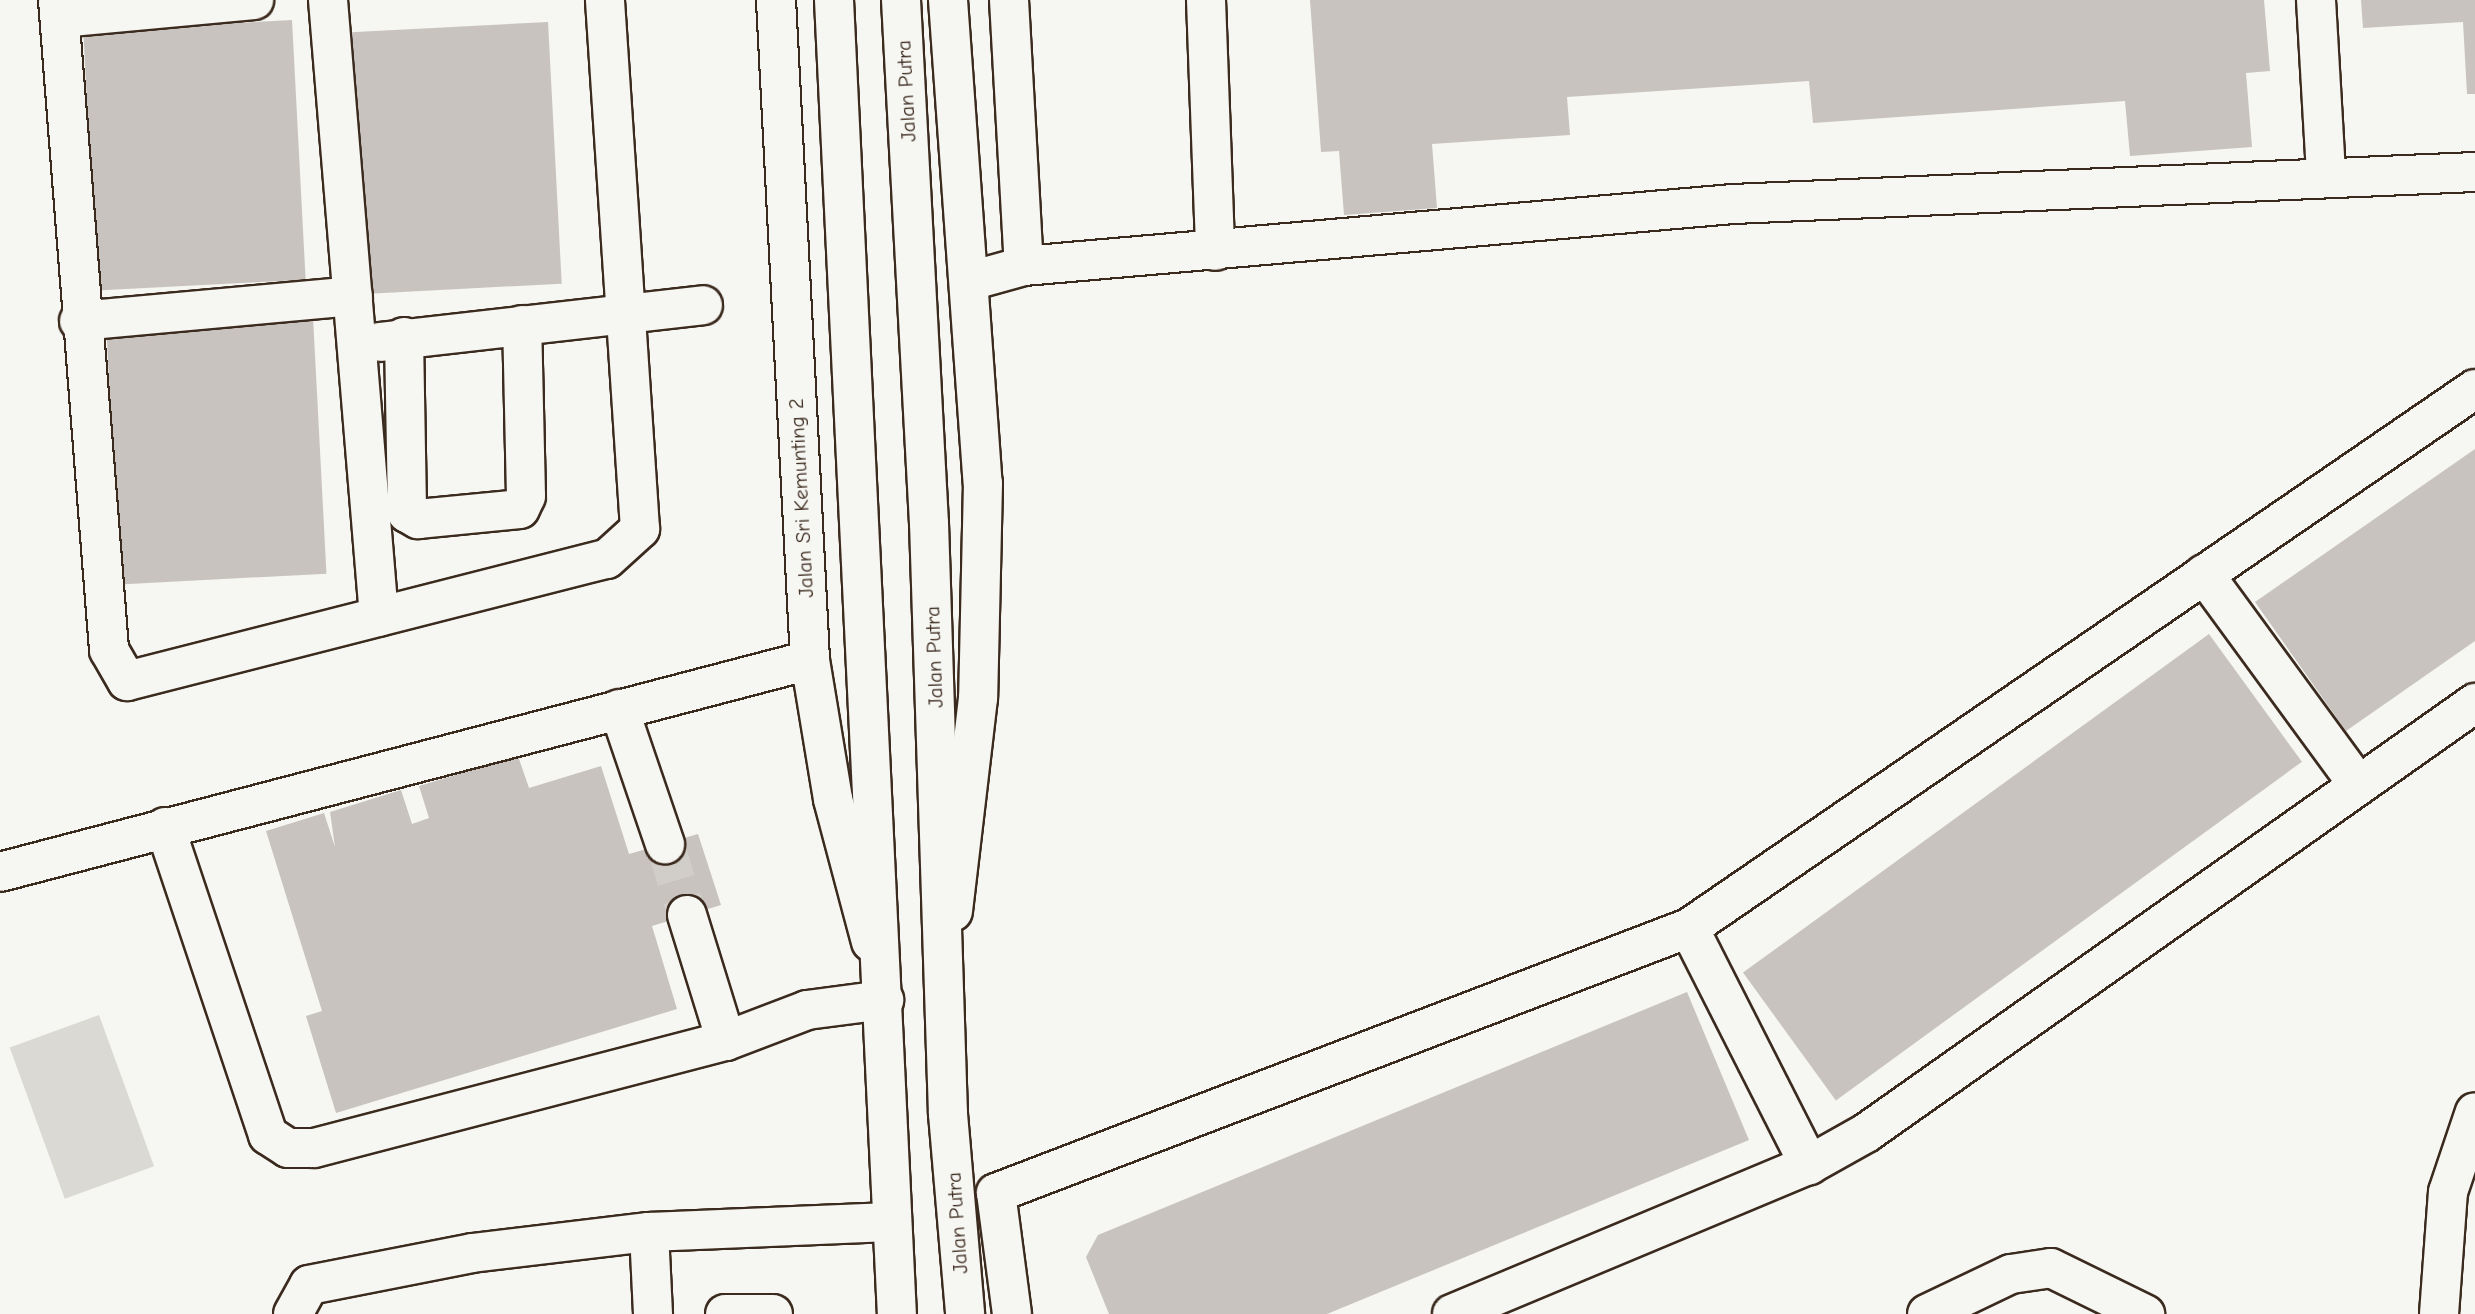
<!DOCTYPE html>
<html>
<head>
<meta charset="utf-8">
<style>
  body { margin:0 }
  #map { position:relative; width:2475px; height:1314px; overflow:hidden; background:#f6f6f2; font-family:"Comic Neue",sans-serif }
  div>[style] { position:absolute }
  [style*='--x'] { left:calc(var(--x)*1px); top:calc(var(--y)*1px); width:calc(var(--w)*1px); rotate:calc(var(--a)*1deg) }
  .green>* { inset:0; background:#dad9d3; transform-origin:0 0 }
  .building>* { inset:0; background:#c8c3be; transform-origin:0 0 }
  .minor-tunnel>* { height:38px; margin-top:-19px; transform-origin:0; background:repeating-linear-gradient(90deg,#d1cdc8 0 38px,transparent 0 57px) }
  .roads { filter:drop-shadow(2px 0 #3b2a1e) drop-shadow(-2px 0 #3b2a1e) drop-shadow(0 2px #3b2a1e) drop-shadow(0 -2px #3b2a1e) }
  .minor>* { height:38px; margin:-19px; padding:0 19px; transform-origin:19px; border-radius:19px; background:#f6f6f2 }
  .major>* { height:38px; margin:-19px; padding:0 19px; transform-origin:19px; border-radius:19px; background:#f6f6f2 }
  span { translate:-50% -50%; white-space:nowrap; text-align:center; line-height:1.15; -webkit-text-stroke:5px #f6f6f2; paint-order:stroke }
  .street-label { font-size:21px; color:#3b2a1e }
</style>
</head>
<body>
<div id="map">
  <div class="green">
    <i style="left:99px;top:1015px;width:161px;height:95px;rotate:70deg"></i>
  </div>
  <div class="building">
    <i style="clip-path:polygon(1310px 0,2264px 0,2270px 71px,2246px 73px,2252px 147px,2130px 156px,2125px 101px,1813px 123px,1809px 81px,1567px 97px,1570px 135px,1432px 144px,1437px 208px,1344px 215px,1339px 151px,1321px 152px)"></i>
    <i style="clip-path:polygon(2361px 0,2475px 0,2475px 94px,2467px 94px,2463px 22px,2363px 28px)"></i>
    <i style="left:292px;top:20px;width:260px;height:209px;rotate:87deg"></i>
    <i style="left:548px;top:22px;width:262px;height:197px;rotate:87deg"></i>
    <i style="left:313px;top:317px;width:257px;height:207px;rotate:87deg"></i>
    <i style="clip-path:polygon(2475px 449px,2475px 641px,2346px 731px,2255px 602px)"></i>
    <i style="left:2209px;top:634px;width:158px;height:576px;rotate:54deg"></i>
    <i style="clip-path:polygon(518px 756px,529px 788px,601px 766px,629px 854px,698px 834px,721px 905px,652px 926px,677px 1009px,336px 1113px,306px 1016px,322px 1011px,266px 831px,324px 813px,335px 847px,330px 812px,401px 790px,412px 824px,429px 818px,419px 786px)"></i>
    <i style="clip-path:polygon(1687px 992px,1749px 1140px,1327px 1314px,1109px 1314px,1086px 1257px,1098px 1235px)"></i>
  </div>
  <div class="minor-tunnel">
    <i style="--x:665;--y:844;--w:74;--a:72.8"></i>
  </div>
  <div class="roads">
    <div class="minor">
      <i style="--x:58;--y:0;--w:652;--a:85.51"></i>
      <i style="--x:109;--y:650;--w:36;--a:60"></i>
      <i style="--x:127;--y:681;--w:495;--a:-14.3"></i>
      <i style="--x:607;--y:559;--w:45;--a:-42.3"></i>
      <i style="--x:640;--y:529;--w:530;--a:-93.79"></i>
      <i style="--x:328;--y:0;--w:619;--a:85.27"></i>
      <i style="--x:776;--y:0;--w:661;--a:87.05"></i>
      <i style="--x:810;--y:660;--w:141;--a:80.6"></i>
      <i style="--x:833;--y:799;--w:148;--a:75.1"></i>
      <i style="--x:948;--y:0;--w:484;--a:85.9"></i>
      <i style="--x:983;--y:483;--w:215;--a:91.3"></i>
      <i style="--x:978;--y:698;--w:215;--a:96.7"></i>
      <i style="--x:1009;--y:0;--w:266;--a:86.8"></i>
      <i style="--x:1206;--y:0;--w:251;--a:87.9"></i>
      <i style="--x:2316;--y:0;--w:176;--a:86.7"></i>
      <i style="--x:60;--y:18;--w:195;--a:-5.3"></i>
      <i style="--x:970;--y:281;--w:56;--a:-15.5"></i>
      <i style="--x:1024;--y:266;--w:712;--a:-5"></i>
      <i style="--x:1733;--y:204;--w:743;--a:-2.47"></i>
      <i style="--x:79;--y:321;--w:275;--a:-5.2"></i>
      <i style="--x:404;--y:337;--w:176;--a:89"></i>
      <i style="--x:407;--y:513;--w:13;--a:29"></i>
      <i style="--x:418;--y:519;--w:102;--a:-5.6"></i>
      <i style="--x:520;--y:509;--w:14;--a:-65"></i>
      <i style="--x:526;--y:496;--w:171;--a:-91.3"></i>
      <i style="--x:380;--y:342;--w:325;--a:-6.5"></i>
      <i style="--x:2204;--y:574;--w:258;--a:53.8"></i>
      <i style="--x:619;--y:709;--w:143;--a:71.2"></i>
      <i style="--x:165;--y:827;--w:325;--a:71.5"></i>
      <i style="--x:268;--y:1135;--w:24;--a:33"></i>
      <i style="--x:288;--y:1148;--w:26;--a:0"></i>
      <i style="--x:314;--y:1148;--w:426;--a:-14.6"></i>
      <i style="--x:726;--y:1041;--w:132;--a:-107.2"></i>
      <i style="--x:0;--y:872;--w:837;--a:-14.67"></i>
      <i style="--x:1689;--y:928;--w:266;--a:63.1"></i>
      <i style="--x:726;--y:1041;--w:87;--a:-20.9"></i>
      <i style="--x:807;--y:1010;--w:78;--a:-7.4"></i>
      <i style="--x:649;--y:1232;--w:82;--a:87.2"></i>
      <i style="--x:293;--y:1314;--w:33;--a:-61"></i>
      <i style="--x:309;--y:1285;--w:166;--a:-11.1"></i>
      <i style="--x:472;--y:1253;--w:178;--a:-6.8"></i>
      <i style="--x:649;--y:1232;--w:241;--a:-2.4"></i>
      <i style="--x:725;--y:1314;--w:48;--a:0"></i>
      <i style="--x:1012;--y:1314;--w:122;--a:-97.5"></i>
      <i style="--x:996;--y:1193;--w:742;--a:-20.93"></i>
      <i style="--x:1689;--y:928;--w:953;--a:-34.44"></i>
      <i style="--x:1452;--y:1314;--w:387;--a:-22.7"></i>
      <i style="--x:1809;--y:1165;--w:65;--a:-29.3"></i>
      <i style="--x:1866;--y:1133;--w:746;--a:-35.22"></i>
      <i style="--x:1927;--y:1314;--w:93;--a:-25.5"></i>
      <i style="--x:2011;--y:1274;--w:40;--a:-8.5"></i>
      <i style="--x:2051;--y:1268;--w:105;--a:26.1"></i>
      <i style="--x:2439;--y:1314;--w:122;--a:-85.8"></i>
      <i style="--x:2448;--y:1192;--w:84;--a:-71.4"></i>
    </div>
    <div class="major">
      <i style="--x:834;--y:0;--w:1316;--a:87.26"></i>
      <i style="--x:901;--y:0;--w:524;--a:86.94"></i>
      <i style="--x:929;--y:523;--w:591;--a:88.16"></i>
      <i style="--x:948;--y:1114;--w:201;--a:85.1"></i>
    </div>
  </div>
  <div class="street-label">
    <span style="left:906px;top:91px;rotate:-93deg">Jalan Putra</span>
    <span style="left:801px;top:498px;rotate:-93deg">Jalan Sri Kemunting 2</span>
    <span style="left:934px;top:657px;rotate:-92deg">Jalan Putra</span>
    <span style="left:957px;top:1223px;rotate:-94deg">Jalan Putra</span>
  </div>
</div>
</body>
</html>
